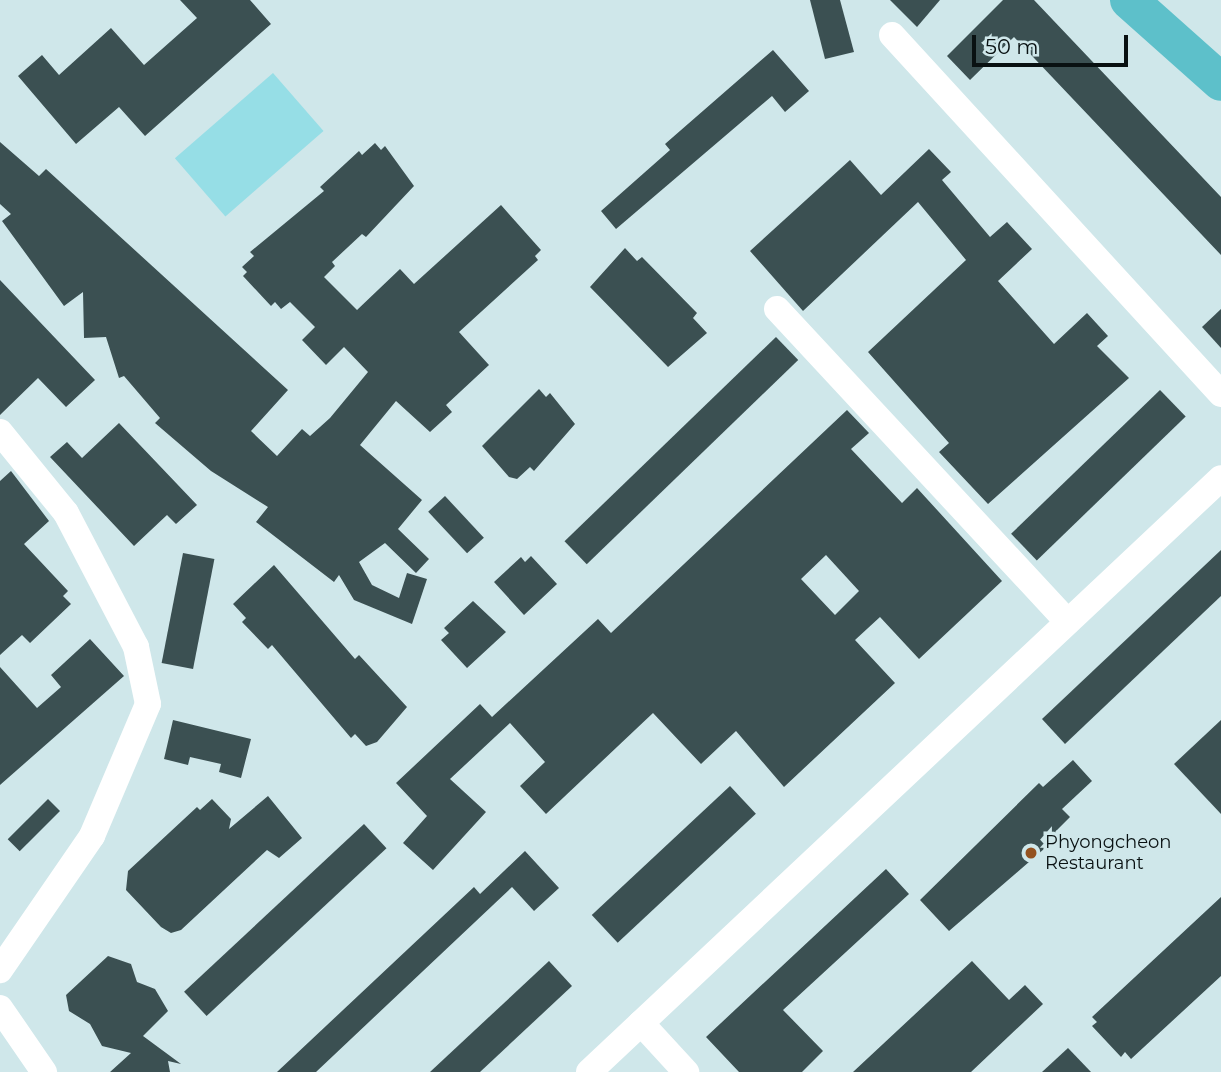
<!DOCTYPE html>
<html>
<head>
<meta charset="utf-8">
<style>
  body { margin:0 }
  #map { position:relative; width:1221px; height:1072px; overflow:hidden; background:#cfe7ea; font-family:Montserrat,sans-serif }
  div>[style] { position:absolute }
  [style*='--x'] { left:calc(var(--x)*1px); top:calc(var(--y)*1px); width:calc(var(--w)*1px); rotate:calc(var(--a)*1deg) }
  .green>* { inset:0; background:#96dee6; transform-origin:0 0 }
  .building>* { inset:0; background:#3b5052; transform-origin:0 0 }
  .minor>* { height:26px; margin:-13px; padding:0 13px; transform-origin:13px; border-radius:13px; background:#fff }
  .highway>* { height:38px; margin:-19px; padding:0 19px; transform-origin:19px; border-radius:19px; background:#5dc0ca }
  .dots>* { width:19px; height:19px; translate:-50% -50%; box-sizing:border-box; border:4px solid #cfe7ea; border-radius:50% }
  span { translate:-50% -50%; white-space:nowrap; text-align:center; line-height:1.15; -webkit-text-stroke:7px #cfe7ea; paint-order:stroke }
  .poi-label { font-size:18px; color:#091112 }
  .left { translate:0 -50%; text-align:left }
  .scale { position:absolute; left:972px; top:35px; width:156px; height:32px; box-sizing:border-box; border:4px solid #091112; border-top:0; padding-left:9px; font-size:21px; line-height:24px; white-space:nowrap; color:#091112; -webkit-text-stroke:5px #cfe7ea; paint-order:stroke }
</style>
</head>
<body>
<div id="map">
  <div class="green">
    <i style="left:273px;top:73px;width:77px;height:130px;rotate:49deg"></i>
  </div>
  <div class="building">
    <i style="clip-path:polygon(180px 0,250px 0,271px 24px,145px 136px,119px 107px,76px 144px,18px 76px,42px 55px,59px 75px,111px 28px,144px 65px,197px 18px)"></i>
    <i style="clip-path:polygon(810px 0,840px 0,854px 52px,825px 59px)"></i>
    <i style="clip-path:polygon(890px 0,940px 0,917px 27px)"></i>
    <i style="clip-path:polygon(1003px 0,1034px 0,1221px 197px,1221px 255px,1014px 37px,970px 80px,947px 56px)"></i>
    <i style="clip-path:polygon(773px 50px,809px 91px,785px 112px,772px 96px,616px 229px,601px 211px,670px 150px,665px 144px)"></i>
    <i style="clip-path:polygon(0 142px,39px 176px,46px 169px,288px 390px,251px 431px,277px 456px,302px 429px,310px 436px,330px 418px,368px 372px,344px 347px,326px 365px,302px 340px,315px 327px,290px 302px,281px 309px,275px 302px,271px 306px,243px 276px,247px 272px,242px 267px,254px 256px,250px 252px,324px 191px,320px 187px,359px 151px,362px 155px,375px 143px,381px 150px,385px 146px,414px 186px,366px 237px,362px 234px,332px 262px,335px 266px,324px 277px,357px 310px,400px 269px,414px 284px,501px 205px,541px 250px,535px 256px,538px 260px,459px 332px,489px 365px,446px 405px,452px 412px,430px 432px,396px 401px,360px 445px,422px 500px,398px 529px,429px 559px,416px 573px,385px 543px,359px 562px,372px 585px,399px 598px,407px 573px,427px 579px,412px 624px,354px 600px,339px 575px,334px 582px,256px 522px,268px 507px,211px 471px,155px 423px,160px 418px,124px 376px,119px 378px,106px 337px,84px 338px,83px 292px,64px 306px,2px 221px,11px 214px,0 204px)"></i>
    <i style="clip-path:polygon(929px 149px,951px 172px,942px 180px,990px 237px,1007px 222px,1032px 249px,998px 281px,1054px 344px,1087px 313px,1108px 336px,1097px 346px,1129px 378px,988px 504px,939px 452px,949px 443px,868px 352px,966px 260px,918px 202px,803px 311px,750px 251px,850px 160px,881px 195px)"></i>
    <i style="clip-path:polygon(625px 248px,637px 261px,642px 257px,697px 313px,693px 318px,707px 333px,668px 367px,590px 287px)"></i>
    <i style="clip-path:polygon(0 280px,95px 380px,66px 407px,38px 378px,0 415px)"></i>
    <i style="clip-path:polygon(1221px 309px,1221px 348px,1202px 327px)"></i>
    <i style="left:776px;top:337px;width:32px;height:294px;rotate:46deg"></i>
    <i style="clip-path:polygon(539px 389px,546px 397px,550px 393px,575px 424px,534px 471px,530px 467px,517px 479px,509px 477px,482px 446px)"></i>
    <i style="left:1160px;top:390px;width:37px;height:207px;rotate:46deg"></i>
    <i style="clip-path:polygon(evenodd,847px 410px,869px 433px,851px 449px,902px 503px,917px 488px,1002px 581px,919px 659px,880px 617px,855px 640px,895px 683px,784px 787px,736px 731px,701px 764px,653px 713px,546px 814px,520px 786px,545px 762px,510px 723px,450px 779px,486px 812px,433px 870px,403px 843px,427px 816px,396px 783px,480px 704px,492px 717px,598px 619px,611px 633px,847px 410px,826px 555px,859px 591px,835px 615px,801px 579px,826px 555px)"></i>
    <i style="clip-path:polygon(119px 423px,197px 505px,176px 524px,167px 515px,134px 546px,50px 457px,67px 442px,82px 458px)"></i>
    <i style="clip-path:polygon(11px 471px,49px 521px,24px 544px,68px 591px,63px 596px,71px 604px,30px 643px,22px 635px,0 655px,0 481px)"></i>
    <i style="left:445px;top:496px;width:57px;height:23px;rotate:47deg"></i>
    <i style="clip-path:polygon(1221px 550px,1221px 596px,1065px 744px,1042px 719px)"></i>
    <i style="left:183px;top:553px;width:32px;height:112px;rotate:11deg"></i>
    <i style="clip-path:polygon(531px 556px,557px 584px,524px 615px,494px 582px,521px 557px,525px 562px)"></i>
    <i style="clip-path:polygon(274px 565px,355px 659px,359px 655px,407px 707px,377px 742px,366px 746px,355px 734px,351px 738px,272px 645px,268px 649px,242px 622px,246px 618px,233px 604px)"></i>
    <i style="clip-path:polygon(473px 601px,506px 632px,467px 668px,441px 640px,449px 633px,444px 628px)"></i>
    <i style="clip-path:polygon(90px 639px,124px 676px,0 785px,0 667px,37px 708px,61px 687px,51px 675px)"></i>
    <i style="clip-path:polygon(173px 720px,251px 739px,241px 778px,219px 772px,221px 764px,190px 757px,188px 765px,164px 759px)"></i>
    <i style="clip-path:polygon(1221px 720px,1221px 814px,1174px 764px)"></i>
    <i style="clip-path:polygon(1073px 760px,1092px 781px,1062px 809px,1070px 817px,1055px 832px,1059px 836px,949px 931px,920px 900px,1039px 783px,1043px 787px)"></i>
    <i style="left:730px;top:786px;width:38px;height:189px;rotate:47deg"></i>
    <i style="clip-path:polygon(268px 796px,302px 838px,279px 858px,267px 850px,181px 930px,171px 933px,161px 927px,126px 890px,128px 871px,197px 807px,200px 810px,212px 799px,231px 819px,229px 829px)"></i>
    <i style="left:48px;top:799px;width:17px;height:57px;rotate:45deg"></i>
    <i style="left:364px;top:824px;width:33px;height:246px;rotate:47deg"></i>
    <i style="clip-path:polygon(525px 851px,559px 888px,534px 911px,512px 887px,316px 1072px,277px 1072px,474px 887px,480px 894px)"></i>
    <i style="clip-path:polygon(886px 869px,909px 894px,783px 1010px,823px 1051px,802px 1072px,739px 1072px,706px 1037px)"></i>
    <i style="clip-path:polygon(1221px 897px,1221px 976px,1131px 1059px,1125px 1052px,1121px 1057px,1092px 1026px,1097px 1022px,1092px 1017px)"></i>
    <i style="clip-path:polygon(108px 956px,131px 964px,137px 982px,155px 989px,168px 1011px,143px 1036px,181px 1064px,168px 1061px,170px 1072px,110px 1072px,131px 1053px,102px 1046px,90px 1024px,69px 1011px,66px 995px)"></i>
    <i style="clip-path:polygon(549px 961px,572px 986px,480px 1072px,430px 1072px)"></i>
    <i style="clip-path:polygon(972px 961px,1009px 1000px,1025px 985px,1043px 1004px,971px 1072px,853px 1072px)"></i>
    <i style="clip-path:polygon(1068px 1048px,1091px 1072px,1042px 1072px)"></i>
  </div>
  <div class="minor">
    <i style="--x:892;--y:35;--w:487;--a:47.5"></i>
    <i style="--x:777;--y:309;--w:427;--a:47.1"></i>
    <i style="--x:0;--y:432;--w:104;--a:50.8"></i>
    <i style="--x:66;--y:513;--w:151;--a:62.4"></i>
    <i style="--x:136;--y:647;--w:58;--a:78.1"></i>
    <i style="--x:148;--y:704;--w:143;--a:113"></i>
    <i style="--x:92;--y:836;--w:163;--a:124.5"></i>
    <i style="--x:0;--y:1008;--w:78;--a:55.5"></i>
    <i style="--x:641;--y:1023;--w:67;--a:47.4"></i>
    <i style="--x:589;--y:1072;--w:867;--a:-43.22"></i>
  </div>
  <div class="highway">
    <i style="--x:1129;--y:0;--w:123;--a:41.7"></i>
  </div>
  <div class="dots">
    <i style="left:1031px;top:853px;background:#945220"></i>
  </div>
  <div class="poi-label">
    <span class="left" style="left:1045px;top:853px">Phyongcheon<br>Restaurant</span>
  </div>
  <div class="scale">50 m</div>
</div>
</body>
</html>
